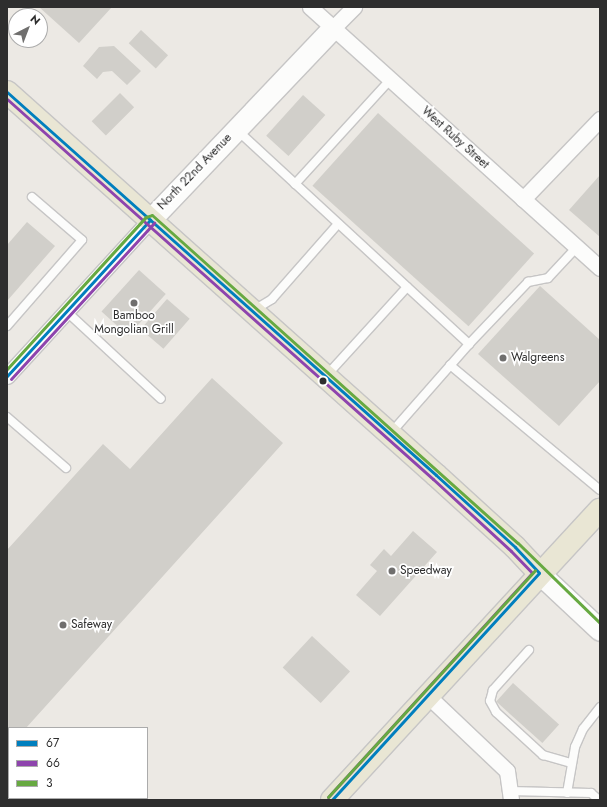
<!DOCTYPE html>
<html>
<head>
<meta charset="utf-8">
<style>
  body { margin:0 }
  #map { position:relative; width:607px; height:807px; overflow:hidden; background:#ece9e4; font-family:Jost,sans-serif }
  div>[style] { position:absolute }
  [style*='--x'] { left:calc(var(--x)*1px); top:calc(var(--y)*1px); width:calc(var(--w)*1px); rotate:calc(var(--a)*1deg) }
  .building>* { inset:0; background:#d1cfca; transform-origin:0 0 }
  .roads { filter:drop-shadow(1px 0 #c6c5c5) drop-shadow(-1px 0 #c6c5c5) drop-shadow(0 1px #c6c5c5) drop-shadow(0 -1px #c6c5c5) }
  .lane>* { height:8px; margin:-4px; padding:0 4px; transform-origin:4px; border-radius:4px; background:#fcfcfb }
  .street>* { height:15px; margin:-7.5px; padding:0 7.5px; transform-origin:7.5px; border-radius:7.5px; background:#fcfcfb }
  .secondary>* { height:21px; margin:-10.5px; padding:0 10.5px; transform-origin:10.5px; border-radius:10.5px; background:#fcfcfb }
  .primary>* { height:22px; margin:-11px; padding:0 11px; transform-origin:11px; border-radius:11px; background:#e9e6d4 }
  .bus-1>* { height:3px; margin:-1.5px; padding:0 1.5px; transform-origin:1.5px; border-radius:1.5px; background:#007fbe }
  .bus-2>* { height:3px; margin:-1.5px; padding:0 1.5px; transform-origin:1.5px; border-radius:1.5px; background:#8e44ad }
  .bus-3>* { height:3px; margin:-1.5px; padding:0 1.5px; transform-origin:1.5px; border-radius:1.5px; background:#67a941 }
  .dots>* { width:11px; height:11px; translate:-50% -50%; box-sizing:border-box; border:2px solid #fff; border-radius:50% }
  span { translate:-50% -50%; white-space:nowrap; text-align:center; line-height:1.15; -webkit-text-stroke:3.5px #fff; paint-order:stroke }
  .street-label { font-size:12px; color:#2e2e2e }
  .poi-label { font-size:12px; color:#2e2e2e }
  .left { translate:0 -50%; text-align:left }
  .frame { position:absolute; inset:0; border:8px solid #2e2e2e; pointer-events:none }
  .legend { position:absolute; left:8px; top:727px; width:140px; height:72px; box-sizing:border-box; background:#fff; border:1px solid #ababab; margin:0; padding:5px 7px; list-style:none; font-size:12px; color:#2e2e2e }
  .legend li { display:flex; align-items:center; gap:8px; height:20px }
  .legend b { width:20px; border:1px solid #ababab }
  .north { position:absolute; left:8px; top:8px; width:40px; height:40px; box-sizing:border-box; background:#fff; border:1px solid #ababab; border-radius:50%; rotate:42deg; font-size:11px; font-weight:700; line-height:16px; text-align:center; color:#2e2e2e }
  .north::after { content:''; display:block; margin:auto; width:14px; height:18px; background:#706f6e; clip-path:polygon(50% 0,100% 100%,50% 72%,0 100%) }
</style>
</head>
<body>
<div id="map">
  <div class="building">
    <i style="clip-path:polygon(39px 7px,112px 7px,79px 43px)"></i>
    <i style="left:141px;top:30px;width:37px;height:18px;rotate:43deg"></i>
    <i style="clip-path:polygon(114px 46px,141px 71px,127px 85px,112px 71px,103px 72px,97px 79px,83px 66px,99px 47px)"></i>
    <i style="left:120px;top:93px;width:20px;height:40px;rotate:45deg"></i>
    <i style="left:303px;top:95px;width:30px;height:55px;rotate:42deg"></i>
    <i style="left:378px;top:113px;width:210px;height:98px;rotate:42deg"></i>
    <i style="clip-path:polygon(600px 175px,600px 237px,569px 210px)"></i>
    <i style="clip-path:polygon(27px 222px,55px 246px,7px 301px,7px 245px)"></i>
    <i style="left:139px;top:270px;width:36px;height:56px;rotate:42deg"></i>
    <i style="clip-path:polygon(540px 286px,600px 340px,600px 381px,559px 426px,478px 354px)"></i>
    <i style="left:167px;top:299px;width:30px;height:40px;rotate:41deg"></i>
    <i style="clip-path:polygon(212px 378px,283px 443px,26px 728px,9px 728px,7px 749px,7px 550px,103px 444px,130px 469px)"></i>
    <i style="clip-path:polygon(413px 531px,437px 552px,380px 616px,356px 595px,377px 571px,370px 565px,384px 549px,391px 556px)"></i>
    <i style="left:312px;top:636px;width:52px;height:43px;rotate:43deg"></i>
    <i style="left:513px;top:683px;width:62px;height:25px;rotate:42deg"></i>
  </div>
  <div class="roads">
    <div class="lane">
      <i style="--x:237;--y:130;--w:316;--a:42.7"></i>
      <i style="--x:295;--y:184;--w:141;--a:-47.6"></i>
      <i style="--x:254;--y:310;--w:21;--a:-31"></i>
      <i style="--x:272;--y:299;--w:100;--a:-48.7"></i>
      <i style="--x:66;--y:311;--w:129;--a:42.8"></i>
      <i style="--x:7;--y:326;--w:114;--a:-48.9"></i>
      <i style="--x:82;--y:240;--w:66;--a:-139.3"></i>
      <i style="--x:450;--y:365;--w:195;--a:39.8"></i>
      <i style="--x:327;--y:375;--w:119;--a:-47.7"></i>
      <i style="--x:7;--y:417;--w:78;--a:40.8"></i>
      <i style="--x:390;--y:434;--w:120;--a:-48.7"></i>
      <i style="--x:469;--y:344;--w:86;--a:-46.4"></i>
      <i style="--x:528;--y:282;--w:20;--a:-11"></i>
      <i style="--x:548;--y:278;--w:42;--a:-46.9"></i>
      <i style="--x:529;--y:650;--w:54;--a:132"></i>
      <i style="--x:493;--y:690;--w:11;--a:105"></i>
      <i style="--x:490;--y:701;--w:13;--a:61"></i>
      <i style="--x:496;--y:712;--w:64;--a:42.5"></i>
      <i style="--x:543;--y:755;--w:29;--a:16"></i>
      <i style="--x:510;--y:791;--w:81;--a:1.4"></i>
      <i style="--x:591;--y:793;--w:11;--a:41"></i>
      <i style="--x:567;--y:793;--w:47;--a:-80.1"></i>
      <i style="--x:575;--y:747;--w:20;--a:-66"></i>
      <i style="--x:583;--y:729;--w:28;--a:-52"></i>
    </div>
    <div class="street">
      <i style="--x:310;--y:7;--w:390;--a:42"></i>
      <i style="--x:333;--y:28;--w:30;--a:-45"></i>
      <i style="--x:523;--y:199;--w:111;--a:-46.1"></i>
      <i style="--x:7;--y:376;--w:212;--a:-47.5"></i>
      <i style="--x:427;--y:695;--w:110;--a:43.5"></i>
      <i style="--x:507;--y:771;--w:29;--a:82"></i>
    </div>
    <div class="secondary">
      <i style="--x:150;--y:220;--w:265;--a:-46.4"></i>
      <i style="--x:539;--y:573;--w:83;--a:43.1"></i>
    </div>
    <div class="primary">
      <i style="--x:7;--y:92;--w:575;--a:41.76"></i>
      <i style="--x:436;--y:475;--w:107;--a:42.3"></i>
      <i style="--x:515;--y:547;--w:35;--a:47"></i>
      <i style="--x:332;--y:800;--w:395;--a:-47.3"></i>
    </div>
  </div>
  <div class="bus-1">
    <i style="--x:7;--y:92;--w:575;--a:41.76"></i>
    <i style="--x:436;--y:475;--w:107;--a:42.3"></i>
    <i style="--x:515;--y:547;--w:35;--a:47"></i>
    <i style="--x:539;--y:573;--w:307;--a:132.4"></i>
    <i style="--x:7;--y:376;--w:212;--a:-47.5"></i>
  </div>
  <div class="bus-2">
    <i style="--x:7;--y:99;--w:571;--a:41.73"></i>
    <i style="--x:433;--y:479;--w:106;--a:42.7"></i>
    <i style="--x:511;--y:551;--w:30;--a:46"></i>
    <i style="--x:532;--y:573;--w:303;--a:132.3"></i>
    <i style="--x:11;--y:379;--w:212;--a:-47.5"></i>
  </div>
  <div class="bus-3">
    <i style="--x:7;--y:369;--w:206;--a:-47.6"></i>
    <i style="--x:146;--y:217;--w:6;--a:-18"></i>
    <i style="--x:152;--y:215;--w:491;--a:41.9"></i>
    <i style="--x:518;--y:543;--w:115;--a:44.3"></i>
    <i style="--x:328;--y:797;--w:307;--a:-47.6"></i>
  </div>
  <div class="dots">
    <i style="left:134px;top:303px;background:#706f6e"></i>
    <i style="left:503px;top:358px;background:#706f6e"></i>
    <i style="left:323px;top:381px;background:#2e2e2e"></i>
    <i style="left:392px;top:571px;background:#706f6e"></i>
    <i style="left:63px;top:625px;background:#706f6e"></i>
  </div>
  <div class="street-label">
    <span style="left:455px;top:138px;rotate:42deg">West Ruby Street</span>
    <span style="left:195px;top:172px;rotate:-46deg">North 22nd Avenue</span>
  </div>
  <div class="poi-label">
    <span style="left:134px;top:323px">Bamboo<br>Mongolian Grill</span>
    <span class="left" style="left:511px;top:358px">Walgreens</span>
    <span class="left" style="left:400px;top:571px">Speedway</span>
    <span class="left" style="left:71px;top:625px">Safeway</span>
  </div>
  <div class="frame"></div>
  <ul class="legend">
  <li><b style="height:5px;background:#007fbe"></b>67</li>
  <li><b style="height:5px;background:#8e44ad"></b>66</li>
  <li><b style="height:5px;background:#67a941"></b>3</li>
  </ul>
  <div class="north">N</div>
</div>
</body>
</html>
